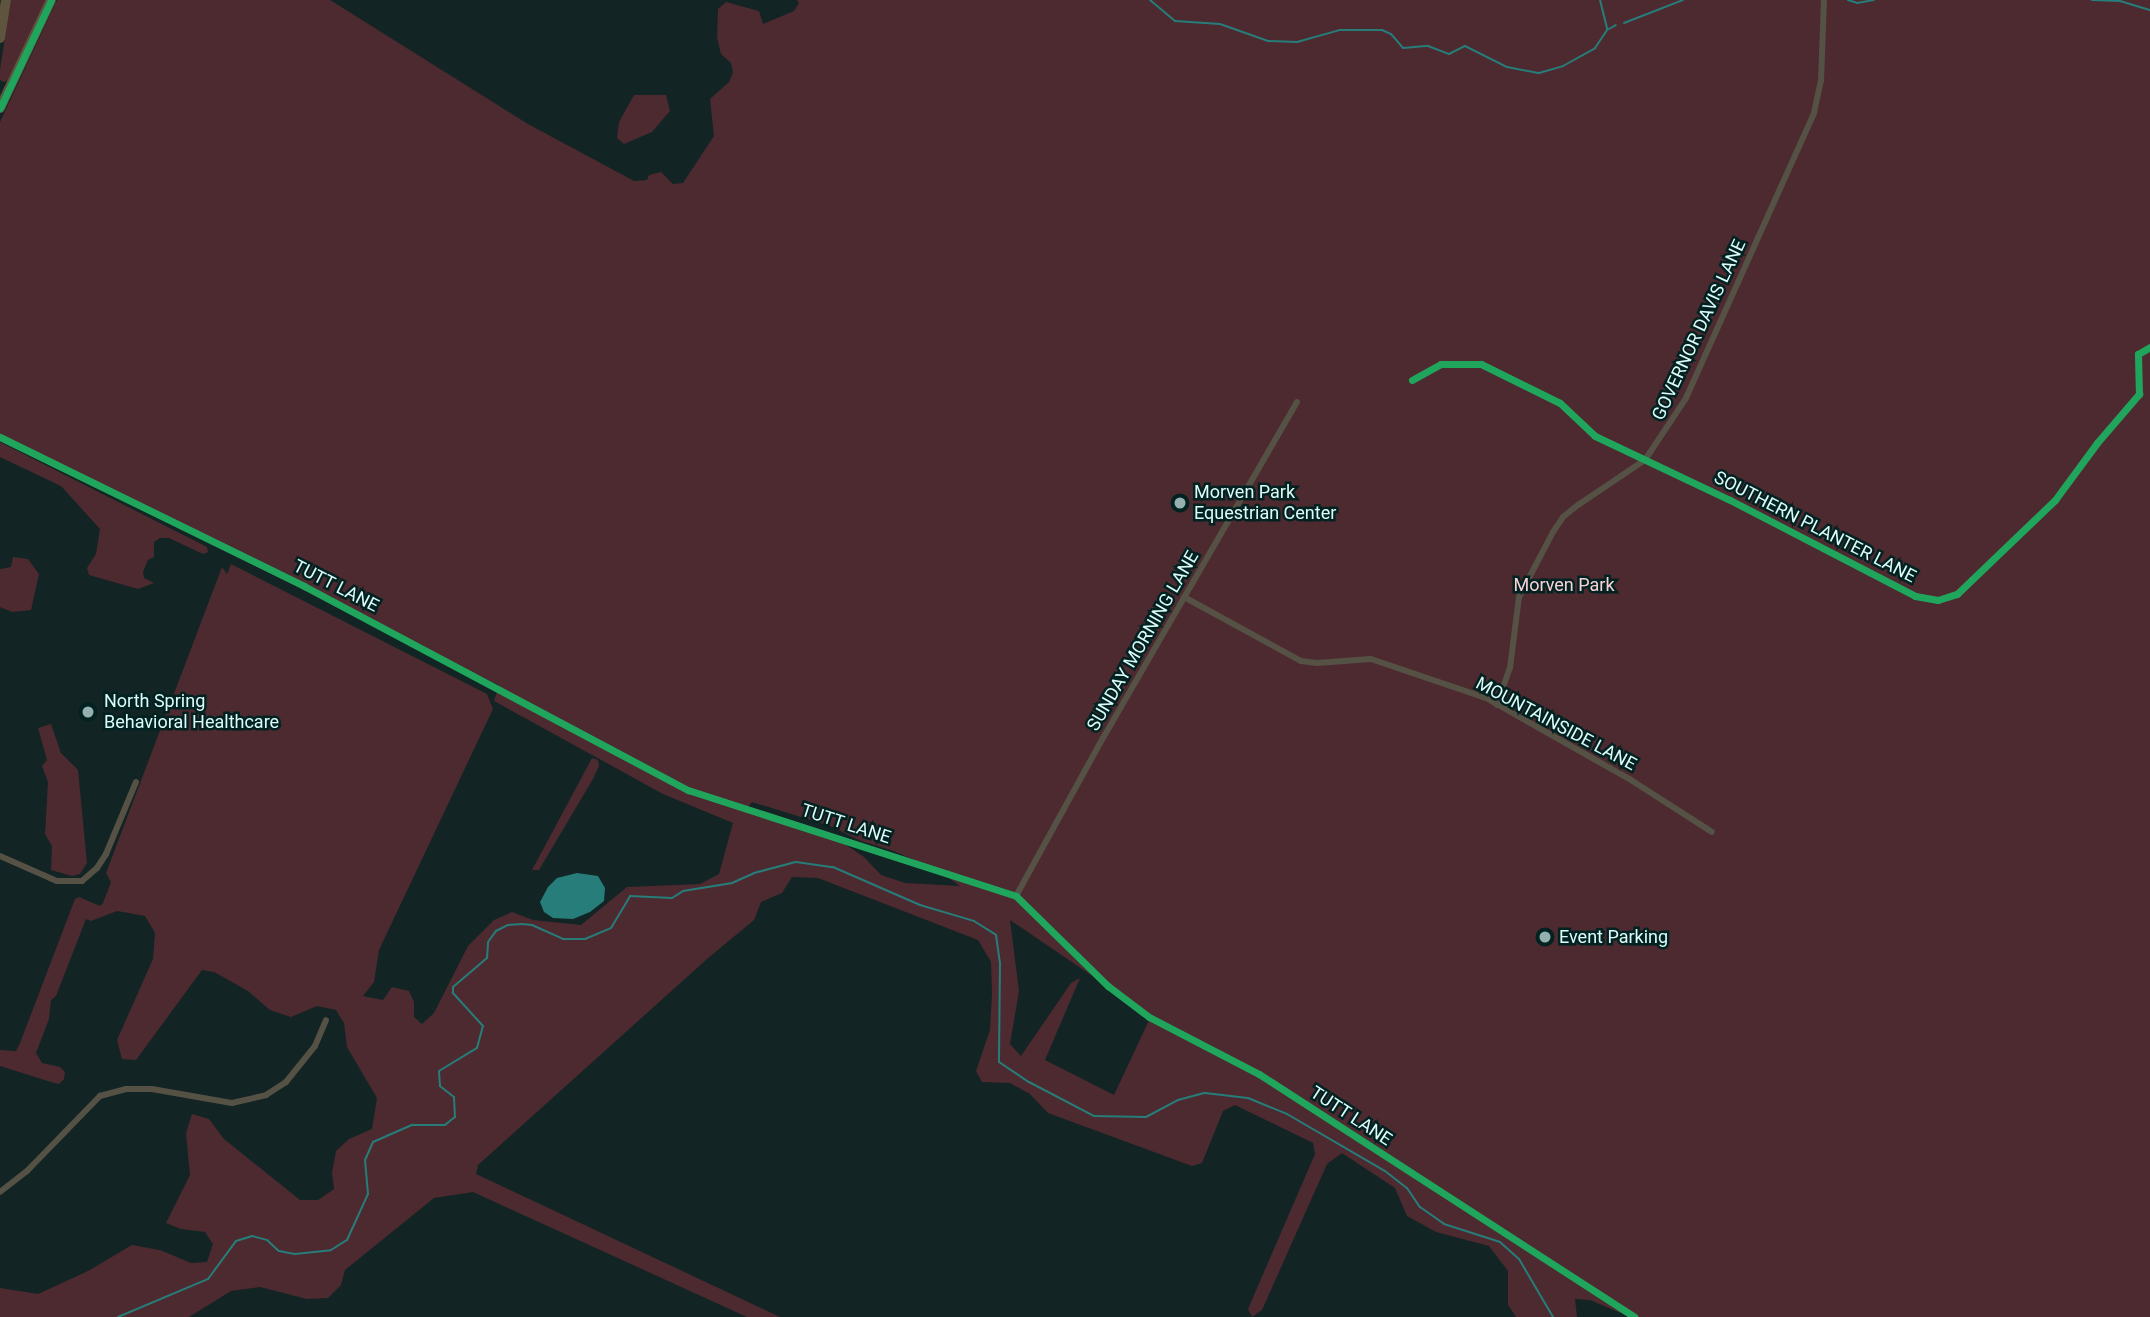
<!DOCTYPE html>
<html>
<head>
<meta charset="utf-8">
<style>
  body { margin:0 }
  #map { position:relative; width:2150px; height:1317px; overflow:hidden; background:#122424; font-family:Roboto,sans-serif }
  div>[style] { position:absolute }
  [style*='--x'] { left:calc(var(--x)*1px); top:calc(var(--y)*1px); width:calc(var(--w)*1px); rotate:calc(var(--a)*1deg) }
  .green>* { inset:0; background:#4d2a2f }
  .water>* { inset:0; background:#267d7a }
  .stream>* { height:2px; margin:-1px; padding:0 1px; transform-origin:1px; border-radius:1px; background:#267d7a }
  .street>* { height:6px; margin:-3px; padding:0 3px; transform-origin:3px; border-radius:3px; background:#555145 }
  .highway>* { height:10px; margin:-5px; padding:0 5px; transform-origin:5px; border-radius:5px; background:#5f543e }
  .cycleway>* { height:7px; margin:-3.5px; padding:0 3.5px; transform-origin:3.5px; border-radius:3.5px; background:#20a55d }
  .dots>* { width:19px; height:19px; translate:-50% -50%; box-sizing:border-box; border:4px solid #012221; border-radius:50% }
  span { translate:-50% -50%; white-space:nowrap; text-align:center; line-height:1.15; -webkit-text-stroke:5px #012221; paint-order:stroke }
  .street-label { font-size:18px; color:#dcfbf9 }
  .poi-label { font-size:18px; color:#dcfbf9 }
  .left { translate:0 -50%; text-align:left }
  .park-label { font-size:18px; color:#fad1d5 }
</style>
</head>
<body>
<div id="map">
  <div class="green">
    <i style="clip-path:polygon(11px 0,47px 0,8px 80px,4px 82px,0 80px,0 69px)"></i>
    <i style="clip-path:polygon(evenodd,57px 0,330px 0,528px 124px,634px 181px,647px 180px,649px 175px,661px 172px,673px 184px,683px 183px,714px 136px,710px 99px,729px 82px,733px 72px,731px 63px,721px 54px,717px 37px,718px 9px,726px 2px,759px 11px,763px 24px,794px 11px,799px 3px,797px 0,2150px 0,2150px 1317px,1630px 1317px,1590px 1300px,1575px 1299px,1577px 1317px,1516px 1317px,1508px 1305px,1508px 1271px,1489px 1246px,1436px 1232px,1407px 1216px,1395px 1188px,1342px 1153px,1327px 1164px,1262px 1310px,1252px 1317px,1248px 1309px,1315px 1154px,1313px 1143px,1235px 1105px,1223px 1111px,1202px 1163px,1192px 1166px,1048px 1113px,1030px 1094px,1010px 1083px,982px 1082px,976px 1071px,990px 1030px,992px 993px,991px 962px,978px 940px,818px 878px,792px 877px,782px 893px,761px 902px,754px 920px,707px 959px,478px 1165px,476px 1174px,780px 1317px,747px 1317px,473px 1192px,434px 1198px,345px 1270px,341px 1285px,328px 1298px,307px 1299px,260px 1287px,231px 1291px,189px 1317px,0 1317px,0 1288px,38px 1294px,88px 1271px,132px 1245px,160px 1250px,191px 1263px,207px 1262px,213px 1244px,205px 1232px,181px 1229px,166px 1223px,190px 1175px,186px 1133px,192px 1114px,209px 1119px,224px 1139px,300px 1200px,318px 1200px,334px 1189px,332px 1173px,336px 1151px,349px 1139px,372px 1129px,377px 1098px,347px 1047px,344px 1023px,336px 1010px,317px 1006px,291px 1017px,270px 1010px,248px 991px,214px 972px,202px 970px,136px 1060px,122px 1059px,117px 1040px,153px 959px,155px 933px,145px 916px,117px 911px,91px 921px,86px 919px,56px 996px,51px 1000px,49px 1019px,36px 1053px,42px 1063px,60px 1067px,65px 1072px,64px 1079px,59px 1084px,51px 1082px,0 1066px,0 1050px,16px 1051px,20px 1043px,75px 899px,79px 897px,100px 906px,103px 903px,111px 882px,106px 873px,222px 567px,227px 574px,231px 564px,487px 694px,493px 709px,379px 950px,374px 982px,363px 996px,383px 1000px,392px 987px,409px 991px,414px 1002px,414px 1017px,422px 1024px,434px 1013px,468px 946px,494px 920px,512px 912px,533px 920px,581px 925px,627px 887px,700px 884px,719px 874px,733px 823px,663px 794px,494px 701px,499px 685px,451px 664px,0 438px,0 122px,57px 0,752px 802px,830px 826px,861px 841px,891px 850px,938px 870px,960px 886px,905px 883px,881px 875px,864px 857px,840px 841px,745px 811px,752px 802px,57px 0,1010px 920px,1151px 1016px,1114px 1095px,1045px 1060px,1080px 978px,1071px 983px,1021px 1056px,1010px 1044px,1019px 991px,1010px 920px)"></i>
    <i style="clip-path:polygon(634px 95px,666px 95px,670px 111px,652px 132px,624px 144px,617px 138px,619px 122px)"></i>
    <i style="clip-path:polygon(0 442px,207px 547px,208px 552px,203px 554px,169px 538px,160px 538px,154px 542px,154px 557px,148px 560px,143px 572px,144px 578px,154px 583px,138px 589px,89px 575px,87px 568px,96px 554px,100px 529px,61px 486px,0 457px)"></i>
    <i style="clip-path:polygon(13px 557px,28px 559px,39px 574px,31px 610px,12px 612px,0 607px,0 569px,11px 567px)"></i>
    <i style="clip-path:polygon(51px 724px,61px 753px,78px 770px,87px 863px,80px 874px,72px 876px,51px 870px,52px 846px,45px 834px,48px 782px,42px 766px,47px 760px,38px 728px)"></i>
    <i style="clip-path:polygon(592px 758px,598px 760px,599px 766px,593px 779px,539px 870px,532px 870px)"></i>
  </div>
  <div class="water">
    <i style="clip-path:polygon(577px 873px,598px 876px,605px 888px,604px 901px,590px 912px,573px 919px,553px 918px,544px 912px,540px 902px,548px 887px,557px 878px)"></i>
  </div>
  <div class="stream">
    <i style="--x:1150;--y:0;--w:33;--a:40"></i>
    <i style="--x:1175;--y:21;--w:45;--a:3.8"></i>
    <i style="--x:1220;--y:24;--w:51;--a:19.5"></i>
    <i style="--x:1268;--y:41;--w:29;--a:2"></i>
    <i style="--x:1297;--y:42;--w:45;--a:-15.6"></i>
    <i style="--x:1340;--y:30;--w:42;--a:0"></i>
    <i style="--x:1382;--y:30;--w:10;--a:24"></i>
    <i style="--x:1391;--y:34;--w:18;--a:49"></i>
    <i style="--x:1403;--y:48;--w:25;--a:-5"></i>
    <i style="--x:1428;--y:46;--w:22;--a:21"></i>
    <i style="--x:1449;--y:54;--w:18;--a:-27"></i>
    <i style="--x:1465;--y:46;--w:47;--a:26.6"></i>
    <i style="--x:1507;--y:67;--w:33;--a:11"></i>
    <i style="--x:1539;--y:73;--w:25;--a:-16"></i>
    <i style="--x:1563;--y:66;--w:37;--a:-29"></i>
    <i style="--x:1595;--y:48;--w:22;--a:-56"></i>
    <i style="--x:1607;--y:30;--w:10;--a:-29"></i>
    <i style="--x:1600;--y:0;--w:30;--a:76"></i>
    <i style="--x:1848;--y:0;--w:9;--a:18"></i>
    <i style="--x:1857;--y:3;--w:17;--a:-10"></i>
    <i style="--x:2092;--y:0;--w:28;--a:2"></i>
    <i style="--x:2120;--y:1;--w:31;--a:17"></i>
    <i style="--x:1624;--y:23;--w:63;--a:-21.3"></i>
    <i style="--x:118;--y:1317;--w:98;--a:-22.9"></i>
    <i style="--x:208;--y:1279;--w:47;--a:-53.6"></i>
    <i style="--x:236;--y:1241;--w:17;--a:-17"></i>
    <i style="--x:252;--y:1236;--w:16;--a:15"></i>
    <i style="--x:267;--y:1240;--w:16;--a:43"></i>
    <i style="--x:279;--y:1251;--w:16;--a:11"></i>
    <i style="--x:295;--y:1254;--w:36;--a:-6"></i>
    <i style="--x:331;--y:1250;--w:19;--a:-32"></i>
    <i style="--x:347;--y:1240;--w:51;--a:-65.5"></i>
    <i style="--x:368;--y:1194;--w:34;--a:-95"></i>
    <i style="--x:365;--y:1160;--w:20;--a:-66"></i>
    <i style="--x:373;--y:1142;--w:43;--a:-23.6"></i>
    <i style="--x:412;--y:1125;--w:33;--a:0"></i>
    <i style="--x:445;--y:1125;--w:13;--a:-39"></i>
    <i style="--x:455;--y:1117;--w:20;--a:-93"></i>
    <i style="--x:454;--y:1097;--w:18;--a:-142"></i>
    <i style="--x:440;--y:1086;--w:15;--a:-94"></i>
    <i style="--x:439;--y:1071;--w:44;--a:-31.2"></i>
    <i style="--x:477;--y:1048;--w:23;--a:-75"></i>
    <i style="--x:483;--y:1026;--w:45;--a:-132.3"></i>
    <i style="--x:453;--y:993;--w:6;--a:-90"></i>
    <i style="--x:453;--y:987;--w:45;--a:-40.5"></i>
    <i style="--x:487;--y:958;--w:16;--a:-86"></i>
    <i style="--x:488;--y:942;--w:14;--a:-54"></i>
    <i style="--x:496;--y:931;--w:13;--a:-27"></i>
    <i style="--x:508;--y:925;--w:14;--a:-4"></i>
    <i style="--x:522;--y:924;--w:10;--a:6"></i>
    <i style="--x:532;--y:925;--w:34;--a:24"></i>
    <i style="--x:563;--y:939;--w:22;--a:0"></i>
    <i style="--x:585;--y:939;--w:28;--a:-23"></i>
    <i style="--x:611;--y:928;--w:37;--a:-59"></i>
    <i style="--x:630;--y:896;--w:42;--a:2.7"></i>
    <i style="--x:672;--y:898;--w:13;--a:-32"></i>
    <i style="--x:683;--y:891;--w:50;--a:-9.3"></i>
    <i style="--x:732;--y:883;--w:24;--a:-24"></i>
    <i style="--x:754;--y:873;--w:43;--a:-14.7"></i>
    <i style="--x:796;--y:862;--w:37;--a:8"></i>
    <i style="--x:833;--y:867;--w:95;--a:23.6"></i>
    <i style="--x:920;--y:905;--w:56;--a:16.5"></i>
    <i style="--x:974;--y:921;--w:26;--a:32"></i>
    <i style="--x:996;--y:935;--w:27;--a:82"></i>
    <i style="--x:1000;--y:962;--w:100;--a:90.6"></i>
    <i style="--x:999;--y:1062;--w:36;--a:34"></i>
    <i style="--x:1029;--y:1082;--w:73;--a:27.6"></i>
    <i style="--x:1094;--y:1116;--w:52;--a:1.1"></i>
    <i style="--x:1146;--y:1117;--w:36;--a:-28"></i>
    <i style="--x:1178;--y:1100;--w:28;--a:-15"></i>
    <i style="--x:1205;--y:1093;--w:43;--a:6.6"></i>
    <i style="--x:1248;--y:1098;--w:42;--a:22.3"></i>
    <i style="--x:1287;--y:1114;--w:113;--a:30.2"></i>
    <i style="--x:1385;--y:1171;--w:28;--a:38"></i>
    <i style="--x:1407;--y:1188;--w:23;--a:56"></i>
    <i style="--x:1420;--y:1207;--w:29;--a:35"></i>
    <i style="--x:1444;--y:1224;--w:59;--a:17.8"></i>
    <i style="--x:1500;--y:1242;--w:25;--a:42"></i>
    <i style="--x:1519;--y:1259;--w:67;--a:59.6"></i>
  </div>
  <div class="street">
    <i style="--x:1412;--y:380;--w:33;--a:-29"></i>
    <i style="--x:1441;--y:364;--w:40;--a:0"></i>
    <i style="--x:1481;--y:364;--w:88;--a:26.3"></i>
    <i style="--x:1560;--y:403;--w:48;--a:43.3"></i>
    <i style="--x:1595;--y:436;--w:149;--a:25.4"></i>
    <i style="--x:1730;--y:500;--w:208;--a:27.4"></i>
    <i style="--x:1915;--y:596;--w:23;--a:10"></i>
    <i style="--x:1938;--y:600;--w:20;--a:-18"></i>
    <i style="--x:1957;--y:594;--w:136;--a:-43.8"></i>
    <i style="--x:2055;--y:500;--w:71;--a:-53.6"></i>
    <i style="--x:2097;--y:443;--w:65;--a:-49.4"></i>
    <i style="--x:2139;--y:394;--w:40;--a:-91.4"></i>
    <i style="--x:2138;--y:354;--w:14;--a:-30"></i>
    <i style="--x:0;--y:437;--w:339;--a:26.1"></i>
    <i style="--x:304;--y:586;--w:435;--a:28"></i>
    <i style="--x:688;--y:790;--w:345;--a:17.9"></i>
    <i style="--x:1016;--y:896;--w:129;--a:44.4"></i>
    <i style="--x:1108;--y:986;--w:51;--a:37.1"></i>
    <i style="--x:1149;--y:1017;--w:124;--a:27.4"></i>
    <i style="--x:1259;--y:1074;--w:447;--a:32.9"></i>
    <i style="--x:1184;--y:597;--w:133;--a:28.7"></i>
    <i style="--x:1301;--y:661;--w:16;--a:7"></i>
    <i style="--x:1317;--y:663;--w:54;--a:-4.2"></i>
    <i style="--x:1371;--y:659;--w:121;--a:18.7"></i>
    <i style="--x:1486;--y:698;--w:167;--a:29.5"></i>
    <i style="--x:1631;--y:780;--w:96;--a:32.7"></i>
    <i style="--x:1497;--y:705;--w:39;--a:-71"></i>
    <i style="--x:1510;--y:668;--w:72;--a:-82.8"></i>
    <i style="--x:1519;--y:597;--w:73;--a:-62.4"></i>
    <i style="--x:1553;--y:532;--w:18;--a:-56"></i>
    <i style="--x:1563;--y:517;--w:19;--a:-39"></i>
    <i style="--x:1578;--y:505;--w:81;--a:-33.9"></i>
    <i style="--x:1645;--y:460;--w:74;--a:-56.5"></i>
    <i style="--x:1686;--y:398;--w:312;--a:-65.8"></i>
    <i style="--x:1814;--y:113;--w:33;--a:-78"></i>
    <i style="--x:1821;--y:81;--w:81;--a:-87.9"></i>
    <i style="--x:0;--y:856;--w:62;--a:23.7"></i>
    <i style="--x:57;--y:881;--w:25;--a:0"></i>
    <i style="--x:82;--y:881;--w:20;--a:-41"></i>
    <i style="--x:97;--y:868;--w:17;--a:-57"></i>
    <i style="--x:106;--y:854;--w:78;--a:-67.4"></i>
    <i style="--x:1016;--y:896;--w:180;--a:-61.2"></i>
    <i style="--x:1103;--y:738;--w:388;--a:-60"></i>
    <i style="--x:0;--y:1192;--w:34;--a:-38"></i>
    <i style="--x:27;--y:1171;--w:105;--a:-45.8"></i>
    <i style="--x:100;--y:1096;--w:27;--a:-15"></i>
    <i style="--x:126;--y:1089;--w:26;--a:0"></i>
    <i style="--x:152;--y:1089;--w:81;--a:9.9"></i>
    <i style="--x:232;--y:1103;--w:35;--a:-13"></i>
    <i style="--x:266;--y:1095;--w:24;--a:-33"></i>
    <i style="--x:286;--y:1082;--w:46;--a:-51.1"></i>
    <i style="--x:315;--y:1046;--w:28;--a:-67"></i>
  </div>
  <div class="highway">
    <i style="--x:0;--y:38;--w:38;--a:-81"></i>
    <i style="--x:0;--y:108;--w:119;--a:-64.7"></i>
  </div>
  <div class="cycleway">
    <i style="--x:0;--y:108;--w:119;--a:-64.7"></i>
    <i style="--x:1412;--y:380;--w:33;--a:-29"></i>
    <i style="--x:1441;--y:364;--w:40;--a:0"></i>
    <i style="--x:1481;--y:364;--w:88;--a:26.3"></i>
    <i style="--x:1560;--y:403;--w:48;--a:43.3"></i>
    <i style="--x:1595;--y:436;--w:149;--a:25.4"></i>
    <i style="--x:1730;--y:500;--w:208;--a:27.4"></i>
    <i style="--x:1915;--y:596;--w:23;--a:10"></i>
    <i style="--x:1938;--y:600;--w:20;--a:-18"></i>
    <i style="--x:1957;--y:594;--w:136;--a:-43.8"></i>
    <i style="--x:2055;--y:500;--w:71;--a:-53.6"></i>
    <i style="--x:2097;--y:443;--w:65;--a:-49.4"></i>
    <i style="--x:2139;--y:394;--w:40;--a:-91.4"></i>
    <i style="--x:2138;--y:354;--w:14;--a:-30"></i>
    <i style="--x:0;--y:437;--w:339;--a:26.1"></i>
    <i style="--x:304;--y:586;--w:435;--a:28"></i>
    <i style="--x:688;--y:790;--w:345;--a:17.9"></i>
    <i style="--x:1016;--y:896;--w:129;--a:44.4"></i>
    <i style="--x:1108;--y:986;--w:51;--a:37.1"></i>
    <i style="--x:1149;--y:1017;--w:124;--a:27.4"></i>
    <i style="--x:1259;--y:1074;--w:447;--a:32.9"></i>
  </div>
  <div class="dots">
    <i style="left:1180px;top:503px;background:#95b0ae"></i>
    <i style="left:88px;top:712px;background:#95b0ae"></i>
    <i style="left:1545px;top:937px;background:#95b0ae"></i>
  </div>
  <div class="street-label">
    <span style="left:1699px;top:330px;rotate:-65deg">GOVERNOR DAVIS LANE</span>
    <span style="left:1815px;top:527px;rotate:27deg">SOUTHERN PLANTER LANE</span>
    <span style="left:336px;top:586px;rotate:27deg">TUTT LANE</span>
    <span style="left:1143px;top:641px;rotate:-60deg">SUNDAY MORNING LANE</span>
    <span style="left:1556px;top:724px;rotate:28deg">MOUNTAINSIDE LANE</span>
    <span style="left:846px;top:824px;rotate:18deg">TUTT LANE</span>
    <span style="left:1351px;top:1116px;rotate:33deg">TUTT LANE</span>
  </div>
  <div class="poi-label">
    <span class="left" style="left:1194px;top:503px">Morven Park<br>Equestrian Center</span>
    <span class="left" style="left:104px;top:712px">North Spring<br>Behavioral Healthcare</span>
    <span class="left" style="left:1559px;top:937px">Event Parking</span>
  </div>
  <div class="park-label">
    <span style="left:1564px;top:585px">Morven Park</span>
  </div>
</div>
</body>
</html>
